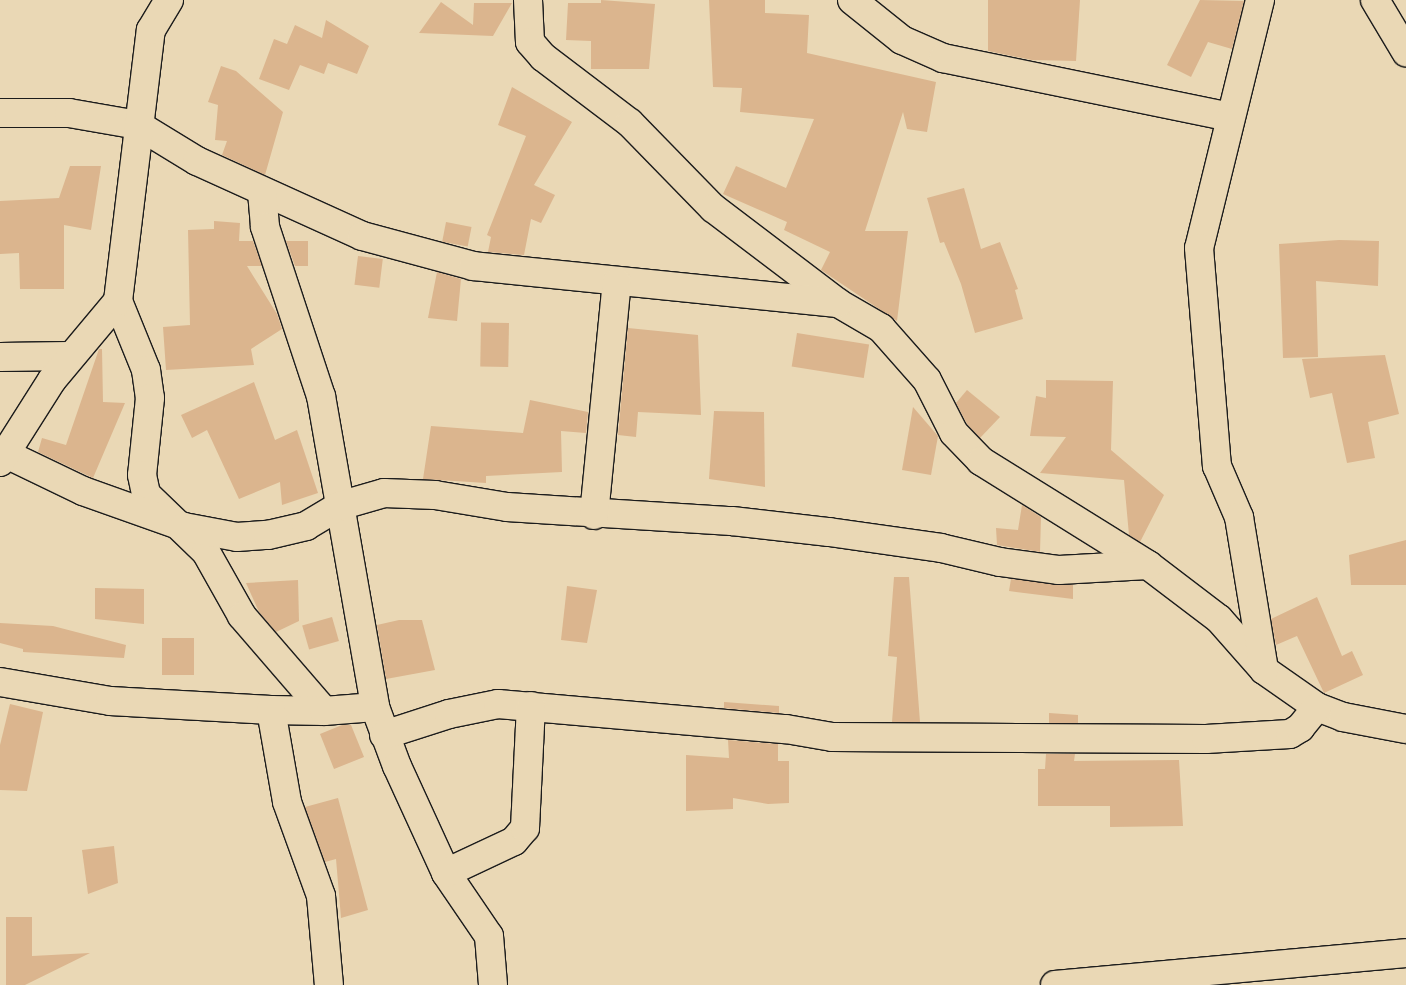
<!DOCTYPE html>
<html>
<head>
<meta charset="utf-8">
<style>
  body { margin:0 }
  #map { position:relative; width:1406px; height:985px; overflow:hidden; background:#ead8b5; font-family:Dekko,sans-serif }
  div>[style] { position:absolute }
  [style*='--x'] { left:calc(var(--x)*1px); top:calc(var(--y)*1px); width:calc(var(--w)*1px); rotate:calc(var(--a)*1deg) }
  .building>* { inset:0; background:#dbb58e; transform-origin:0 0 }
  .roads { filter:drop-shadow(1px 0 #1c1c1c) drop-shadow(-1px 0 #1c1c1c) drop-shadow(0 1px #1c1c1c) drop-shadow(0 -1px #1c1c1c) }
  .minor>* { height:28px; margin:-14px; padding:0 14px; transform-origin:14px; border-radius:14px; background:#ead8b5 }
  .tertiary>* { height:28px; margin:-14px; padding:0 14px; transform-origin:14px; border-radius:14px; background:#ead8b5 }
  span { translate:-50% -50%; white-space:nowrap; text-align:center; line-height:1.15; -webkit-text-stroke:4px #ead8b5; paint-order:stroke }
</style>
</head>
<body>
<div id="map">
  <div class="building">
    <i style="clip-path:polygon(601px 0,655px 4px,649px 69px,591px 69px,591px 41px,566px 40px,568px 3px,601px 3px)"></i>
    <i style="clip-path:polygon(709px 0,765px 0,765px 13px,809px 15px,807px 53px,936px 82px,927px 132px,907px 129px,903px 112px,865px 231px,908px 231px,897px 321px,821px 270px,830px 252px,784px 230px,787px 222px,723px 194px,736px 166px,786px 188px,814px 119px,740px 112px,742px 88px,713px 87px)"></i>
    <i style="clip-path:polygon(988px 0,1080px 0,1076px 61px,1032px 60px,988px 51px)"></i>
    <i style="clip-path:polygon(1200px 0,1244px 1px,1232px 49px,1208px 42px,1191px 77px,1167px 65px)"></i>
    <i style="clip-path:polygon(441px 2px,473px 25px,474px 3px,512px 3px,493px 36px,419px 33px)"></i>
    <i style="clip-path:polygon(326px 20px,369px 46px,357px 74px,328px 63px,324px 74px,300px 65px,289px 90px,259px 79px,274px 39px,287px 44px,295px 25px,322px 38px)"></i>
    <i style="clip-path:polygon(221px 66px,236px 71px,283px 112px,265px 175px,222px 155px,227px 141px,215px 140px,218px 105px,208px 102px)"></i>
    <i style="clip-path:polygon(512px 87px,572px 122px,534px 185px,555px 195px,541px 223px,531px 219px,524px 255px,488px 252px,491px 237px,487px 235px,526px 136px,498px 125px)"></i>
    <i style="clip-path:polygon(70px 166px,101px 166px,91px 230px,64px 225px,64px 289px,20px 289px,19px 253px,0 254px,0 201px,59px 198px)"></i>
    <i style="clip-path:polygon(964px 188px,981px 249px,1000px 242px,1018px 289px,1015px 290px,1023px 319px,975px 333px,961px 284px,944px 242px,940px 243px,927px 198px)"></i>
    <i style="clip-path:polygon(214px 221px,240px 223px,239px 241px,253px 241px,262px 266px,247px 266px,277px 314px,282px 329px,251px 349px,254px 365px,166px 370px,163px 327px,190px 325px,188px 230px,214px 229px)"></i>
    <i style="left:446px;top:222px;width:26px;height:20px;rotate:11deg"></i>
    <i style="clip-path:polygon(1339px 240px,1379px 241px,1378px 286px,1316px 281px,1318px 357px,1283px 358px,1279px 244px)"></i>
    <i style="clip-path:polygon(286px 241px,308px 241px,308px 266px,295px 266px)"></i>
    <i style="left:358px;top:256px;width:25px;height:29px;rotate:7deg"></i>
    <i style="clip-path:polygon(437px 272px,461px 279px,457px 321px,428px 318px)"></i>
    <i style="left:509px;top:323px;width:44px;height:28px;rotate:91deg"></i>
    <i style="clip-path:polygon(628px 328px,698px 335px,701px 415px,638px 412px,636px 437px,618px 435px)"></i>
    <i style="left:797px;top:333px;width:73px;height:34px;rotate:9deg"></i>
    <i style="clip-path:polygon(99px 349px,102px 349px,103px 402px,125px 403px,93px 478px,38px 452px,42px 438px,66px 445px)"></i>
    <i style="clip-path:polygon(1385px 355px,1399px 414px,1368px 422px,1375px 458px,1347px 463px,1332px 393px,1310px 398px,1302px 359px)"></i>
    <i style="clip-path:polygon(1046px 380px,1113px 381px,1111px 450px,1164px 495px,1140px 542px,1129px 535px,1124px 480px,1040px 473px,1066px 437px,1030px 436px,1036px 396px,1046px 398px)"></i>
    <i style="clip-path:polygon(254px 382px,275px 440px,297px 430px,318px 493px,282px 505px,280px 482px,239px 499px,207px 430px,192px 438px,181px 415px)"></i>
    <i style="clip-path:polygon(967px 390px,1000px 417px,980px 438px,967px 424px,956px 403px)"></i>
    <i style="clip-path:polygon(530px 400px,588px 412px,586px 433px,561px 431px,562px 472px,486px 476px,486px 483px,423px 479px,431px 426px,523px 433px)"></i>
    <i style="clip-path:polygon(913px 407px,938px 436px,931px 475px,902px 470px)"></i>
    <i style="clip-path:polygon(714px 411px,764px 412px,765px 487px,709px 479px)"></i>
    <i style="clip-path:polygon(1022px 505px,1041px 517px,1040px 552px,997px 545px,996px 528px,1018px 530px)"></i>
    <i style="clip-path:polygon(1406px 540px,1406px 585px,1351px 585px,1349px 555px)"></i>
    <i style="clip-path:polygon(894px 577px,909px 577px,920px 722px,892px 722px,897px 657px,888px 656px)"></i>
    <i style="clip-path:polygon(1011px 579px,1073px 585px,1073px 599px,1009px 591px)"></i>
    <i style="clip-path:polygon(298px 580px,299px 621px,276px 632px,259px 612px,246px 583px)"></i>
    <i style="clip-path:polygon(567px 586px,597px 590px,587px 643px,561px 640px)"></i>
    <i style="clip-path:polygon(95px 588px,144px 589px,144px 624px,95px 619px)"></i>
    <i style="clip-path:polygon(1317px 597px,1342px 656px,1352px 651px,1363px 675px,1324px 693px,1297px 636px,1276px 645px,1271px 619px)"></i>
    <i style="left:332px;top:617px;width:25px;height:31px;rotate:74deg"></i>
    <i style="clip-path:polygon(399px 620px,422px 620px,435px 670px,386px 679px,377px 625px)"></i>
    <i style="clip-path:polygon(0 623px,53px 626px,126px 645px,124px 658px,23px 652px,23px 649px,0 643px)"></i>
    <i style="left:162px;top:638px;width:32px;height:37px"></i>
    <i style="clip-path:polygon(724px 702px,779px 706px,779px 713px,724px 708px)"></i>
    <i style="clip-path:polygon(10px 704px,43px 712px,27px 791px,0 790px,0 745px)"></i>
    <i style="clip-path:polygon(1049px 713px,1078px 715px,1078px 723px,1049px 723px)"></i>
    <i style="clip-path:polygon(342px 725px,351px 725px,364px 757px,334px 769px,320px 734px)"></i>
    <i style="clip-path:polygon(728px 740px,778px 744px,778px 761px,789px 761px,789px 803px,768px 804px,733px 798px,733px 809px,686px 811px,686px 755px,729px 758px)"></i>
    <i style="clip-path:polygon(1046px 754px,1075px 754px,1074px 761px,1179px 760px,1183px 826px,1110px 827px,1110px 806px,1038px 806px,1038px 769px,1045px 769px)"></i>
    <i style="clip-path:polygon(338px 798px,368px 910px,341px 918px,336px 859px,325px 862px,305px 807px)"></i>
    <i style="clip-path:polygon(114px 846px,118px 883px,88px 894px,82px 850px)"></i>
    <i style="clip-path:polygon(6px 917px,32px 917px,32px 956px,90px 953px,25px 985px,6px 985px)"></i>
  </div>
  <div class="roads">
    <div class="minor">
      <i style="--x:528;--y:0;--w:42;--a:87.3"></i>
      <i style="--x:530;--y:42;--w:20;--a:49"></i>
      <i style="--x:543;--y:57;--w:109;--a:37.2"></i>
      <i style="--x:630;--y:123;--w:119;--a:45.7"></i>
      <i style="--x:713;--y:208;--w:157;--a:37.2"></i>
      <i style="--x:838;--y:303;--w:50;--a:30.2"></i>
      <i style="--x:881;--y:328;--w:69;--a:48.5"></i>
      <i style="--x:927;--y:380;--w:59;--a:63"></i>
      <i style="--x:954;--y:433;--w:39;--a:46"></i>
      <i style="--x:981;--y:461;--w:197;--a:31.9"></i>
      <i style="--x:1148;--y:565;--w:89;--a:37.3"></i>
      <i style="--x:1219;--y:619;--w:68;--a:48.6"></i>
      <i style="--x:1264;--y:670;--w:65;--a:34.9"></i>
      <i style="--x:1317;--y:707;--w:28;--a:21"></i>
      <i style="--x:1343;--y:717;--w:64;--a:10.8"></i>
      <i style="--x:852;--y:0;--w:64;--a:38.7"></i>
      <i style="--x:902;--y:40;--w:45;--a:23.7"></i>
      <i style="--x:943;--y:58;--w:293;--a:11.6"></i>
      <i style="--x:1260;--y:0;--w:255;--a:103.8"></i>
      <i style="--x:1199;--y:248;--w:219;--a:85.3"></i>
      <i style="--x:1217;--y:466;--w:56;--a:66.7"></i>
      <i style="--x:1239;--y:517;--w:155;--a:80.7"></i>
      <i style="--x:1375;--y:0;--w:61;--a:59.2"></i>
      <i style="--x:0;--y:113;--w:69;--a:0"></i>
      <i style="--x:69;--y:113;--w:70;--a:9.9"></i>
      <i style="--x:138;--y:125;--w:69;--a:31.4"></i>
      <i style="--x:197;--y:161;--w:181;--a:24.4"></i>
      <i style="--x:362;--y:236;--w:115;--a:15.1"></i>
      <i style="--x:473;--y:266;--w:367;--a:5.8"></i>
      <i style="--x:262;--y:192;--w:35;--a:85"></i>
      <i style="--x:265;--y:227;--w:178;--a:71.7"></i>
      <i style="--x:321;--y:396;--w:316;--a:80.1"></i>
      <i style="--x:375;--y:707;--w:63;--a:69.6"></i>
      <i style="--x:397;--y:766;--w:118;--a:65.4"></i>
      <i style="--x:446;--y:873;--w:76;--a:55.7"></i>
      <i style="--x:489;--y:936;--w:49;--a:85.3"></i>
      <i style="--x:118;--y:301;--w:74;--a:67.9"></i>
      <i style="--x:146;--y:370;--w:28;--a:82"></i>
      <i style="--x:150;--y:398;--w:77;--a:95.9"></i>
      <i style="--x:142;--y:475;--w:19;--a:78"></i>
      <i style="--x:146;--y:494;--w:83;--a:44"></i>
      <i style="--x:206;--y:552;--w:73;--a:60.6"></i>
      <i style="--x:242;--y:616;--w:125;--a:49.2"></i>
      <i style="--x:0;--y:357;--w:69;--a:-0.8"></i>
      <i style="--x:4;--y:453;--w:88;--a:25.7"></i>
      <i style="--x:83;--y:491;--w:107;--a:19.6"></i>
      <i style="--x:184;--y:527;--w:54;--a:10.7"></i>
      <i style="--x:237;--y:537;--w:31;--a:-4"></i>
      <i style="--x:268;--y:535;--w:39;--a:-13"></i>
      <i style="--x:306;--y:526;--w:39;--a:-31"></i>
      <i style="--x:339;--y:506;--w:47;--a:-16.1"></i>
      <i style="--x:384;--y:493;--w:51;--a:2.2"></i>
      <i style="--x:435;--y:495;--w:73;--a:9.5"></i>
      <i style="--x:507;--y:507;--w:225;--a:3.6"></i>
      <i style="--x:732;--y:521;--w:98;--a:6.5"></i>
      <i style="--x:829;--y:532;--w:113;--a:8.1"></i>
      <i style="--x:941;--y:548;--w:61;--a:13.3"></i>
      <i style="--x:1000;--y:562;--w:60;--a:7.7"></i>
      <i style="--x:1059;--y:570;--w:89;--a:-3.2"></i>
      <i style="--x:0;--y:462;--w:97;--a:-57.6"></i>
      <i style="--x:52;--y:380;--w:103;--a:-50.1"></i>
      <i style="--x:118;--y:301;--w:273;--a:-83.1"></i>
      <i style="--x:151;--y:30;--w:35;--a:-59"></i>
      <i style="--x:594;--y:515;--w:234;--a:-84.4"></i>
      <i style="--x:0;--y:682;--w:112;--a:9.8"></i>
      <i style="--x:110;--y:701;--w:161;--a:3.2"></i>
      <i style="--x:271;--y:710;--w:53;--a:1.1"></i>
      <i style="--x:324;--y:711;--w:51;--a:-4.5"></i>
      <i style="--x:271;--y:710;--w:93;--a:80.1"></i>
      <i style="--x:287;--y:802;--w:100;--a:70.1"></i>
      <i style="--x:321;--y:896;--w:89;--a:84.9"></i>
      <i style="--x:384;--y:735;--w:68;--a:-17.9"></i>
      <i style="--x:449;--y:714;--w:50;--a:-11.5"></i>
      <i style="--x:498;--y:704;--w:289;--a:5"></i>
      <i style="--x:786;--y:729;--w:47;--a:9.9"></i>
      <i style="--x:832;--y:737;--w:374;--a:0.3"></i>
      <i style="--x:1206;--y:739;--w:84;--a:-3.4"></i>
      <i style="--x:1290;--y:734;--w:12;--a:-31"></i>
      <i style="--x:1300;--y:728;--w:27;--a:-51"></i>
      <i style="--x:446;--y:873;--w:75;--a:-25.2"></i>
      <i style="--x:514;--y:841;--w:17;--a:-50"></i>
      <i style="--x:525;--y:828;--w:122;--a:-87.2"></i>
    </div>
    <div class="tertiary">
      <i style="--x:1055;--y:985;--w:352;--a:-5.2"></i>
    </div>
  </div>
</div>
</body>
</html>
